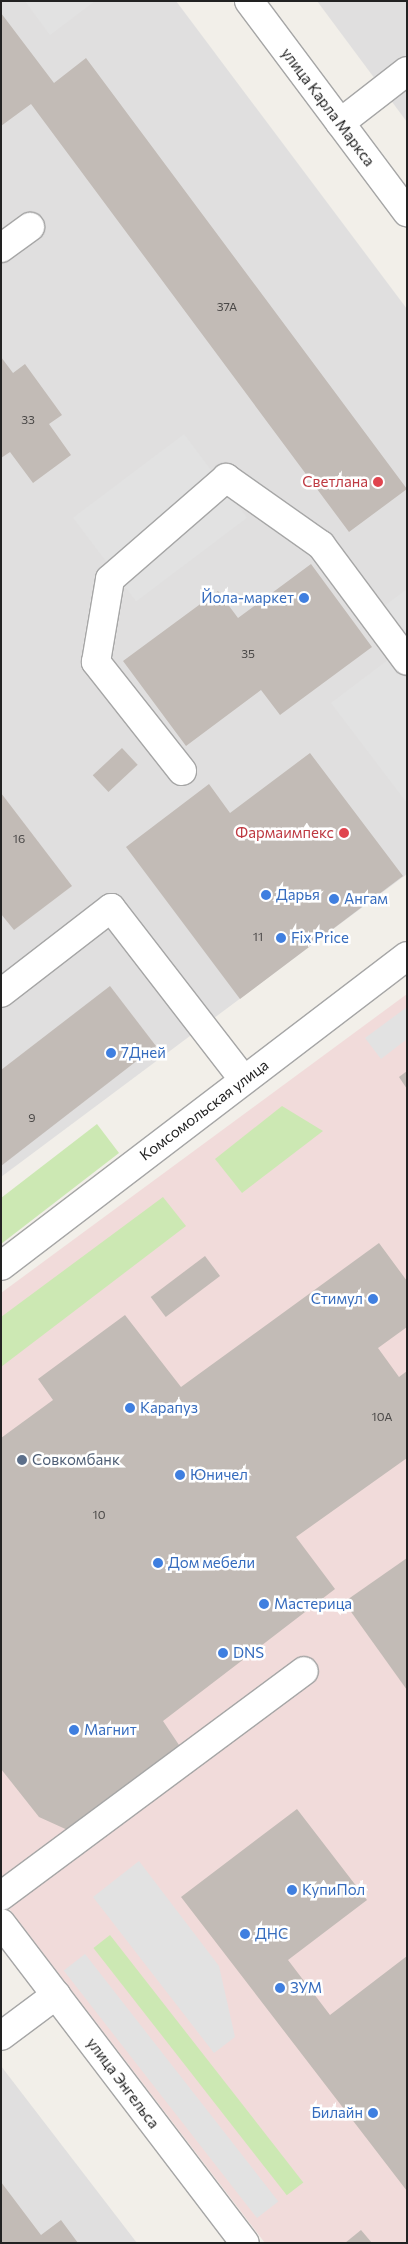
<!DOCTYPE html>
<html>
<head>
<meta charset="utf-8">
<style>
  body { margin:0 }
  #map { position:relative; width:408px; height:2244px; overflow:hidden; background:#f2efe9; font-family:Commissioner,sans-serif }
  div>[style] { position:absolute }
  [style*='--x'] { left:calc(var(--x)*1px); top:calc(var(--y)*1px); width:calc(var(--w)*1px); rotate:calc(var(--a)*1deg) }
  .residential>* { inset:0; background:#e0dfdf }
  .commercial>* { inset:0; background:#f1dbda }
  .grass>* { inset:0; background:#cce8b3; transform-origin:0 0 }
  .parking>* { inset:0; background:#e2e2e2; transform-origin:0 0 }
  .building>* { inset:0; background:#c2bbb6; transform-origin:0 0 }
  .roads { filter:drop-shadow(1px 0 #a6a6a6) drop-shadow(-1px 0 #a6a6a6) drop-shadow(0 1px #a6a6a6) drop-shadow(0 -1px #a6a6a6) }
  .minor>* { height:28px; margin:-14px; padding:0 14px; transform-origin:14px; border-radius:14px; background:#fff }
  .dots>* { width:14px; height:14px; translate:-50% -50%; box-sizing:border-box; border:2px solid #fff; border-radius:50% }
  span { translate:-50% -50%; white-space:nowrap; text-align:center; line-height:1.15; -webkit-text-stroke:5px #fff; paint-order:stroke }
  .number-label { font-size:12px; color:#4a4847 }
  .number-label span { -webkit-text-stroke-width:0 }
  .street-label { font-size:15px; color:#222 }
  .health-label { font-size:15px; color:#be3a42 }
  .right { translate:-100% -50%; text-align:right }
  .shop-label { font-size:15px; color:#366cbe }
  .left { translate:0 -50%; text-align:left }
  .service-label { font-size:15px; color:#4e5e75 }
  .frame { position:absolute; inset:0; border:2px solid #222; pointer-events:none }
</style>
</head>
<body>
<div id="map">
  <div class="residential">
    <i style="clip-path:polygon(1px 1px,176px 1px,407px 309px,407px 874px,1px 1177px)"></i>
    <i style="clip-path:polygon(317px 1px,407px 1px,407px 122px)"></i>
    <i style="clip-path:polygon(1px 2066px,137px 2243px,1px 2243px)"></i>
  </div>
  <div class="commercial">
    <i style="clip-path:polygon(407px 994px,407px 2243px,265px 2243px,1px 1898px,1px 1293px)"></i>
  </div>
  <div class="grass">
    <i style="clip-path:polygon(282px 1106px,323px 1131px,242px 1193px,215px 1159px)"></i>
    <i style="clip-path:polygon(97px 1124px,119px 1153px,1px 1244px,1px 1198px)"></i>
    <i style="clip-path:polygon(163px 1197px,186px 1226px,1px 1367px,1px 1317px)"></i>
    <i style="left:110px;top:1935px;width:314px;height:21px;rotate:52deg"></i>
  </div>
  <div class="parking">
    <i style="clip-path:polygon(25px 1px,95px 1px,50px 35px)"></i>
    <i style="left:184px;top:434px;width:105px;height:139px;rotate:53deg"></i>
    <i style="clip-path:polygon(407px 589px,407px 803px,331px 703px,401px 650px,374px 614px)"></i>
    <i style="clip-path:polygon(407px 1007px,407px 1039px,381px 1059px,365px 1038px)"></i>
    <i style="clip-path:polygon(139px 1861px,219px 1966px,235px 2037px,214px 2053px,93px 1897px)"></i>
    <i style="left:85px;top:1954px;width:314px;height:27px;rotate:52deg"></i>
  </div>
  <div class="building">
    <i style="clip-path:polygon(1px 13px,54px 83px,86px 58px,407px 489px,349px 532px,31px 104px,1px 126px)"></i>
    <i style="clip-path:polygon(1px 357px,13px 373px,25px 364px,62px 415px,49px 424px,71px 455px,33px 483px,10px 452px,1px 458px)"></i>
    <i style="clip-path:polygon(311px 564px,372px 647px,280px 715px,261px 690px,186px 746px,123px 661px,218px 591px,238px 618px)"></i>
    <i style="left:122px;top:748px;width:23px;height:40px;rotate:47deg"></i>
    <i style="clip-path:polygon(310px 753px,403px 876px,240px 999px,126px 847px,209px 784px,230px 813px)"></i>
    <i style="clip-path:polygon(1px 793px,72px 886px,14px 930px,1px 914px)"></i>
    <i style="clip-path:polygon(110px 986px,156px 1046px,1px 1166px,1px 1070px)"></i>
    <i style="clip-path:polygon(407px 1071px,407px 1089px,399px 1077px)"></i>
    <i style="clip-path:polygon(379px 1243px,407px 1281px,407px 1327px,378px 1348px,399px 1377px,407px 1371px,407px 1458px,296px 1537px,335px 1589px,163px 1721px,181px 1748px,72px 1832px,39px 1817px,1px 1769px,1px 1438px,53px 1400px,38px 1379px,125px 1315px,181px 1387px)"></i>
    <i style="left:205px;top:1256px;width:25px;height:68px;rotate:53deg"></i>
    <i style="clip-path:polygon(407px 1558px,407px 1690px,344px 1602px)"></i>
    <i style="clip-path:polygon(297px 1809px,367px 1900px,288px 1960px,330px 2015px,407px 1956px,407px 2191px,181px 1897px)"></i>
    <i style="clip-path:polygon(1px 2182px,41px 2235px,61px 2220px,78px 2243px,1px 2243px)"></i>
    <i style="clip-path:polygon(361px 2230px,372px 2243px,345px 2243px)"></i>
  </div>
  <div class="roads">
    <div class="minor">
      <i style="--x:249;--y:1;--w:264;--a:53.2"></i>
      <i style="--x:340;--y:123;--w:85;--a:-37.8"></i>
      <i style="--x:1;--y:248;--w:36;--a:-36"></i>
      <i style="--x:182;--y:771;--w:139;--a:-128.3"></i>
      <i style="--x:96;--y:662;--w:84;--a:-80.4"></i>
      <i style="--x:110;--y:579;--w:154;--a:-41"></i>
      <i style="--x:226;--y:478;--w:116;--a:35.2"></i>
      <i style="--x:321;--y:545;--w:144;--a:53.4"></i>
      <i style="--x:1;--y:993;--w:139;--a:-37.7"></i>
      <i style="--x:111;--y:908;--w:217;--a:52.3"></i>
      <i style="--x:1;--y:1266;--w:511;--a:-37.36"></i>
      <i style="--x:1;--y:1896;--w:377;--a:-36.6"></i>
      <i style="--x:1;--y:1923;--w:402;--a:52.7"></i>
      <i style="--x:1;--y:2036;--w:69;--a:-36.7"></i>
    </div>
  </div>
  <div class="dots">
    <i style="left:378px;top:482px;background:#e0444e"></i>
    <i style="left:304px;top:598px;background:#3f7fe0"></i>
    <i style="left:344px;top:833px;background:#e0444e"></i>
    <i style="left:266px;top:895px;background:#3f7fe0"></i>
    <i style="left:334px;top:899px;background:#3f7fe0"></i>
    <i style="left:281px;top:938px;background:#3f7fe0"></i>
    <i style="left:111px;top:1053px;background:#3f7fe0"></i>
    <i style="left:373px;top:1299px;background:#3f7fe0"></i>
    <i style="left:130px;top:1408px;background:#3f7fe0"></i>
    <i style="left:22px;top:1460px;background:#5c6f8a"></i>
    <i style="left:180px;top:1475px;background:#3f7fe0"></i>
    <i style="left:158px;top:1563px;background:#3f7fe0"></i>
    <i style="left:264px;top:1604px;background:#3f7fe0"></i>
    <i style="left:223px;top:1653px;background:#3f7fe0"></i>
    <i style="left:74px;top:1730px;background:#3f7fe0"></i>
    <i style="left:292px;top:1890px;background:#3f7fe0"></i>
    <i style="left:245px;top:1934px;background:#3f7fe0"></i>
    <i style="left:280px;top:1988px;background:#3f7fe0"></i>
    <i style="left:373px;top:2113px;background:#3f7fe0"></i>
  </div>
  <div class="number-label">
    <span style="left:227px;top:307px">37А</span>
    <span style="left:28px;top:420px">33</span>
    <span style="left:248px;top:654px">35</span>
    <span style="left:19px;top:839px">16</span>
    <span style="left:258px;top:937px">11</span>
    <span style="left:32px;top:1118px">9</span>
    <span style="left:382px;top:1417px">10А</span>
    <span style="left:99px;top:1515px">10</span>
  </div>
  <div class="street-label">
    <span style="left:328px;top:107px;rotate:53deg">улица Карла Маркса</span>
    <span style="left:204px;top:1110px;rotate:-37deg">Комсомольская улица</span>
    <span style="left:123px;top:2083px;rotate:53deg">улица Энгельса</span>
  </div>
  <div class="health-label">
    <span class="right" style="left:368px;top:482px">Светлана</span>
    <span class="right" style="left:334px;top:833px">Фармаимпекс</span>
  </div>
  <div class="shop-label">
    <span class="right" style="left:294px;top:598px">Йола-маркет</span>
    <span class="left" style="left:276px;top:895px">Дарья</span>
    <span class="left" style="left:344px;top:899px">Ангам</span>
    <span class="left" style="left:291px;top:938px">Fix Price</span>
    <span class="left" style="left:121px;top:1053px">7Дней</span>
    <span class="right" style="left:363px;top:1299px">Стимул</span>
    <span class="left" style="left:140px;top:1408px">Карапуз</span>
    <span class="left" style="left:190px;top:1475px">Юничел</span>
    <span class="left" style="left:168px;top:1563px">Дом мебели</span>
    <span class="left" style="left:274px;top:1604px">Мастерица</span>
    <span class="left" style="left:233px;top:1653px">DNS</span>
    <span class="left" style="left:84px;top:1730px">Магнит</span>
    <span class="left" style="left:302px;top:1890px">КупиПол</span>
    <span class="left" style="left:255px;top:1934px">ДНС</span>
    <span class="left" style="left:290px;top:1988px">ЗУМ</span>
    <span class="right" style="left:363px;top:2113px">Билайн</span>
  </div>
  <div class="service-label">
    <span class="left" style="left:32px;top:1460px">Совкомбанк</span>
  </div>
  <div class="frame"></div>
</div>
</body>
</html>
